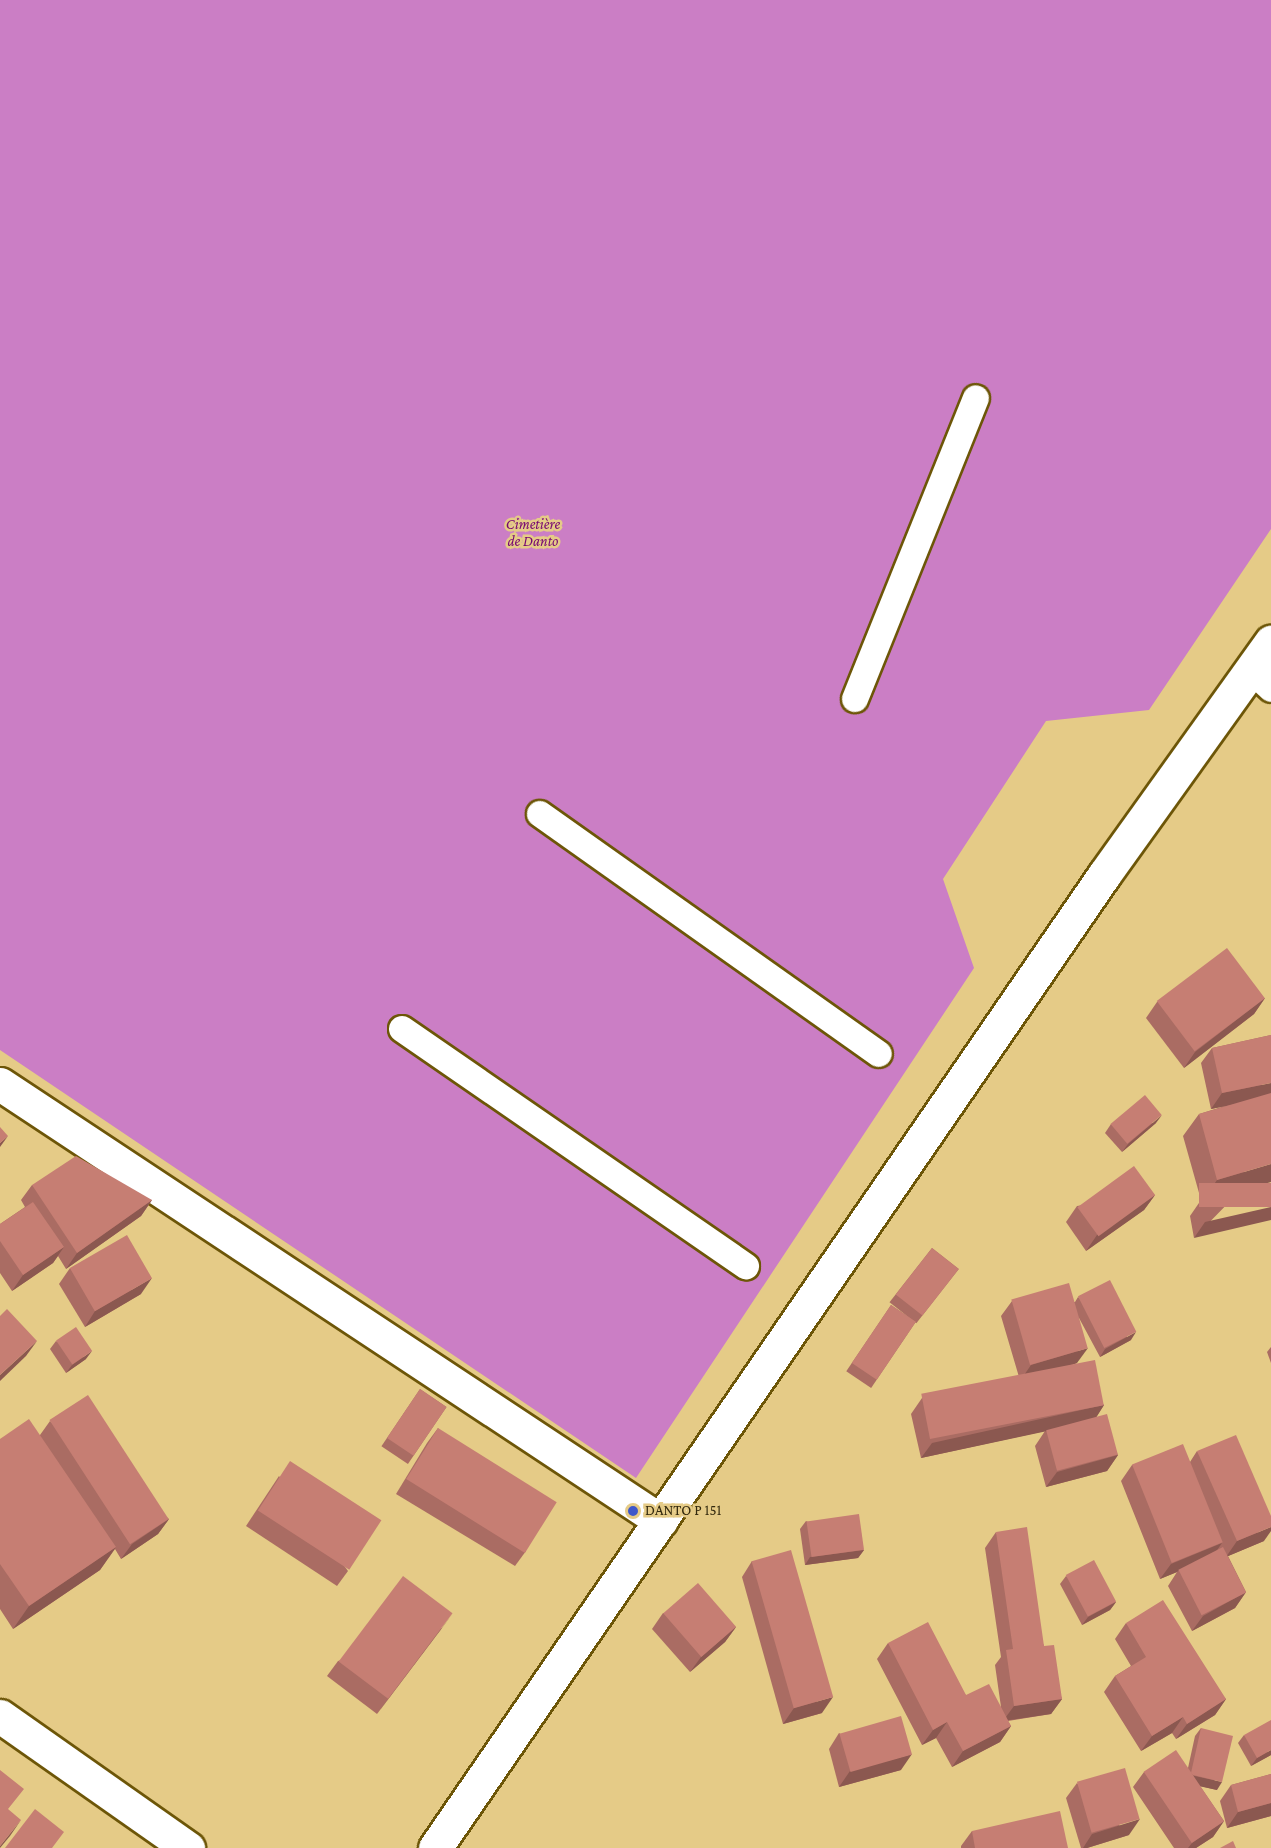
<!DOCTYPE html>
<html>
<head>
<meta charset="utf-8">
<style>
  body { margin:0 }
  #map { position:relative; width:1271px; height:1848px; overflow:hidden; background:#e5cb87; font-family:"Crimson Pro",serif }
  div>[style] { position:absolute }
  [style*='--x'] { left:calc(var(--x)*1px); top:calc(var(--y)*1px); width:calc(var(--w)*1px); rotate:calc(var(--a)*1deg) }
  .green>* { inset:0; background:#cb7ec5 }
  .roads { filter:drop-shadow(2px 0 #6d5608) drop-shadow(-2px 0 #6d5608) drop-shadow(0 2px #6d5608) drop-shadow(0 -2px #6d5608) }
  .lane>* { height:26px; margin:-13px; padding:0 13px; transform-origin:13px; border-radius:13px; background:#fff }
  .street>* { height:33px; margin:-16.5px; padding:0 16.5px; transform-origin:16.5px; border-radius:16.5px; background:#fff }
  .secondary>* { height:33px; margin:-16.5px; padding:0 16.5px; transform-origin:16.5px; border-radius:16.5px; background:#fff }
  .wall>* { inset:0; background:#aa6c63; transform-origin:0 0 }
  .shaded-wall>* { inset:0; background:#8b5850 }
  .building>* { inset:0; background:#c67e73; transform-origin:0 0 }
  .dots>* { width:16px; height:16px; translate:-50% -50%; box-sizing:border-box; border:3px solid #e5cb87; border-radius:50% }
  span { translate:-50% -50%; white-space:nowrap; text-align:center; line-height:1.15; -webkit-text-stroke:5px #e5cb87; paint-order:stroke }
  .park-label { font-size:15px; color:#750472; font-style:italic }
  .poi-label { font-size:15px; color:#342a0e }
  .left { translate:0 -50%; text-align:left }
</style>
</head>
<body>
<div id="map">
  <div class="green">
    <i style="clip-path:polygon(0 0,1271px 0,1271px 529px,1149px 710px,1046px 721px,943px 879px,974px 968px,636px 1478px,0 1050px)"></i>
  </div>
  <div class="roads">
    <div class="lane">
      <i style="--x:1252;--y:671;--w:26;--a:43"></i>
      <i style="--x:855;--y:699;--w:324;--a:-68.1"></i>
      <i style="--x:540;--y:814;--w:415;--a:35.3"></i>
      <i style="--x:402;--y:1029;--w:418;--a:34.6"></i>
    </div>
    <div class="street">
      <i style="--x:0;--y:1084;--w:792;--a:33.47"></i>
    </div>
    <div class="secondary">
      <i style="--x:0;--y:1716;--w:230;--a:35.1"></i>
      <i style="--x:435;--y:1848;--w:1181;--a:-55.49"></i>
      <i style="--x:1104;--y:875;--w:287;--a:-54.4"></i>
    </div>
  </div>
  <div class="wall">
    <i style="clip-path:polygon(1265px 998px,1254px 1014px,1184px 1068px,1146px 1018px,1157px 1002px)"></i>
    <i style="clip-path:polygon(1271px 1035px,1240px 1191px,1194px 1238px,1190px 1216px,1201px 1200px,1183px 1136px,1199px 1114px,1225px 1106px,1211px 1109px,1201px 1063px,1212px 1048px)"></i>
    <i style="clip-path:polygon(1156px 1123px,1122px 1152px,1105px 1133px,1111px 1124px)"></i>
    <i style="clip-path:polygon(32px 1185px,152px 1200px,141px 1216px,66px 1269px,58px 1256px,53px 1263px,12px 1291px,0 1273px,0 1224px,25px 1207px,21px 1200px)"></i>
    <i style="clip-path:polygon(1155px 1195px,1144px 1210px,1086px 1251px,1066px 1222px,1077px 1206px)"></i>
    <i style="left:932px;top:1248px;width:34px;height:69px;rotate:38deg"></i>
    <i style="clip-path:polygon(70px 1268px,141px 1294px,85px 1327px,59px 1284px)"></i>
    <i style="clip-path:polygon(1078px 1297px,1131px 1340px,1100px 1357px,1079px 1318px,1077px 1363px,1070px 1366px,1104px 1405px,1096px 1417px,1118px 1455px,1107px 1471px,1046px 1487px,1035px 1446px,1045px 1431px,921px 1458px,911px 1414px,922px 1398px,1019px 1377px,1001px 1316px,1012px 1301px,1075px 1302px)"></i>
    <i style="left:891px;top:1305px;width:30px;height:80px;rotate:34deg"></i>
    <i style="clip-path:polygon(56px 1341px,86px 1359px,66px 1373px,50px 1349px)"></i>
    <i style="clip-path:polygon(1271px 1347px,1271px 1363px,1267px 1352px)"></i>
    <i style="left:420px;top:1389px;width:32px;height:69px;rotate:34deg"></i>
    <i style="clip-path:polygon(50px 1421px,169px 1519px,158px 1534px,121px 1559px,115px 1549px,100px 1570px,13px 1629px,0 1609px,0 1439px,40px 1435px)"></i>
    <i style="clip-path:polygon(438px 1428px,526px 1551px,515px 1566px,396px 1494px,427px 1443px)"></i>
    <i style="clip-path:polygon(1197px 1451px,1264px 1541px,1228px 1556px,1246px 1592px,1235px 1608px,1192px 1631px,1168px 1586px,1177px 1572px,1160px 1579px,1121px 1481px,1132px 1465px,1190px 1462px)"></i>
    <i style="clip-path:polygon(279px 1476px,348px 1571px,337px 1586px,246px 1526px)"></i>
    <i style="clip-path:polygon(806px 1521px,864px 1550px,858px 1558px,805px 1565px,800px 1529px)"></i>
    <i style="clip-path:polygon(996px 1532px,1044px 1646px,1062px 1699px,1051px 1714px,1008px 1721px,1011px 1726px,1000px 1742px,952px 1767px,936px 1738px,922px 1745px,877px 1659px,888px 1643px,966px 1695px,1001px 1707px,995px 1665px,1001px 1657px,985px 1548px)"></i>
    <i style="clip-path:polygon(752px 1561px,822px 1713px,783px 1724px,742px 1577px)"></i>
    <i style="clip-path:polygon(1066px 1576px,1116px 1602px,1110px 1610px,1082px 1625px,1060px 1584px)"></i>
    <i style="clip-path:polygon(663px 1613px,736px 1627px,725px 1642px,690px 1672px,652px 1629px)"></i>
    <i style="clip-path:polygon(1126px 1623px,1226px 1699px,1215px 1715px,1176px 1739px,1172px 1733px,1141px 1751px,1104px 1692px,1115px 1676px,1131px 1666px,1115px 1639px)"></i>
    <i style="clip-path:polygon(442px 1628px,377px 1714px,327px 1676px,338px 1661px)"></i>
    <i style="clip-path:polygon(1201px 1728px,1217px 1790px,1200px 1786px,1224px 1821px,1213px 1837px,1196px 1848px,1174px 1848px,1133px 1787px,1144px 1772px,1188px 1768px,1195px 1736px)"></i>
    <i style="clip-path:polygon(839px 1733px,901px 1770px,839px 1787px,829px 1749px)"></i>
    <i style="clip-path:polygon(1244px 1735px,1271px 1755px,1251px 1766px,1238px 1743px)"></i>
    <i style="clip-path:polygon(1271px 1774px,1271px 1816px,1227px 1828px,1220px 1801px,1231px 1785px)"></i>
    <i style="clip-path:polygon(1077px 1783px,1129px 1835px,1087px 1848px,1081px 1848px,1066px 1798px)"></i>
    <i style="clip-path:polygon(972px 1831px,1068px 1848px,961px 1848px,961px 1846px)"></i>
  </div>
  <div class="shaded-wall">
    <i style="clip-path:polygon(1265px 998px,1254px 1014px,1184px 1068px,1195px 1052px)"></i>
    <i style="clip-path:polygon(1271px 1083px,1271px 1097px,1211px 1109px,1222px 1093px)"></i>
    <i style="clip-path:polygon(1162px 1115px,1156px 1123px,1122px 1152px,1128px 1144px)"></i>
    <i style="clip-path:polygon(8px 1136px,0 1147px,0 1143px)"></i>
    <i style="clip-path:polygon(1271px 1164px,1271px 1182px,1202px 1202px,1217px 1180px)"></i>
    <i style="clip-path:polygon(1155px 1195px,1144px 1210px,1086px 1251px,1097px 1235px)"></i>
    <i style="clip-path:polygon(152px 1200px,141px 1216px,66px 1269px,77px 1253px)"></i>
    <i style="clip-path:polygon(1271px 1207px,1271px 1220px,1194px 1238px,1205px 1222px)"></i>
    <i style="clip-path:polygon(64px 1247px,53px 1263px,12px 1291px,23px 1275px)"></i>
    <i style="clip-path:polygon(152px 1278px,141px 1294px,85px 1327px,95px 1311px)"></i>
    <i style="clip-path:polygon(1136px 1332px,1131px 1340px,1100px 1357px,1105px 1349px)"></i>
    <i style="clip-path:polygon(37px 1341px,26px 1356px,0 1381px,0 1375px)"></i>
    <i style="clip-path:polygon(1088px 1348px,1077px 1363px,1020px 1381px,1031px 1365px)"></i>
    <i style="clip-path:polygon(92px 1351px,86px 1359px,66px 1373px,72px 1365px)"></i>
    <i style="clip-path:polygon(1104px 1405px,1094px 1421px,921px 1458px,932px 1443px)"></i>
    <i style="clip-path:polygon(1118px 1455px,1107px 1471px,1046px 1487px,1057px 1472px)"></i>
    <i style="clip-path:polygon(169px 1519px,158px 1534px,121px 1559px,132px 1544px)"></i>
    <i style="clip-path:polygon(1271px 1527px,1271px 1531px,1264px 1541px,1226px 1557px,1237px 1541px)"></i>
    <i style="clip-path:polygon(1222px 1543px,1211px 1559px,1179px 1570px,1177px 1572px,1160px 1579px,1171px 1564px)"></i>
    <i style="clip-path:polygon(116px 1547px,100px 1570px,13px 1629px,29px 1606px)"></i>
    <i style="clip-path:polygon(864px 1550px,858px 1558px,805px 1565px,810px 1557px)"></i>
    <i style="clip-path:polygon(1246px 1592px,1235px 1608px,1192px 1631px,1203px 1616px)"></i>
    <i style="clip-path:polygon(1116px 1602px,1110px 1610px,1082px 1625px,1088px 1617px)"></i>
    <i style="clip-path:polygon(453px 1613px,442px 1628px,377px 1714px,388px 1699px)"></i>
    <i style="clip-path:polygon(736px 1627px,725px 1642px,690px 1672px,701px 1657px)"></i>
    <i style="clip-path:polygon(833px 1697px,822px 1713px,783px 1724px,794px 1708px)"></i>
    <i style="clip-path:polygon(1062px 1699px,1051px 1714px,1003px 1721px,1014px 1706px)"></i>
    <i style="clip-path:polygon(1226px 1699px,1215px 1715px,1176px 1739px,1187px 1724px)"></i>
    <i style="clip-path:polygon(1183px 1717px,1172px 1733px,1141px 1751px,1152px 1736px)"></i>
    <i style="clip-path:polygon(947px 1722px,936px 1738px,922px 1745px,933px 1730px)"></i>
    <i style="clip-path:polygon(1011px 1726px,1000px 1742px,952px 1767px,963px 1751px)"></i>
    <i style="clip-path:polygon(1271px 1750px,1271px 1755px,1251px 1766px,1257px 1758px)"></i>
    <i style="clip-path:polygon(912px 1754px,901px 1770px,839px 1787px,850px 1771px)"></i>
    <i style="clip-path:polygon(1190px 1775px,1222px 1782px,1217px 1790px,1185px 1783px)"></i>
    <i style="clip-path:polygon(1271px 1803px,1271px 1816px,1227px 1828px,1238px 1812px)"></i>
    <i style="clip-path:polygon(1140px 1819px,1129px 1835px,1087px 1848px,1083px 1848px,1092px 1834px)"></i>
    <i style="clip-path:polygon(21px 1820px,10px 1836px,0 1848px,0 1846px)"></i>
    <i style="clip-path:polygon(1224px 1821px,1213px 1837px,1196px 1848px,1188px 1848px,1192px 1843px)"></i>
  </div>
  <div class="building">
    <i style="left:1227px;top:948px;width:63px;height:88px;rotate:53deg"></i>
    <i style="clip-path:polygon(1271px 1035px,1271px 1083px,1222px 1093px,1212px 1048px)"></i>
    <i style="clip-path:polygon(1271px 1093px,1271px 1164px,1217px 1180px,1199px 1114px)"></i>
    <i style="left:1145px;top:1095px;width:26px;height:45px;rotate:50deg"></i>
    <i style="clip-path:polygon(0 1127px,8px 1136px,0 1143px)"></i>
    <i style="clip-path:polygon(76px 1156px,152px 1200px,77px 1253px,32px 1185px)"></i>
    <i style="left:1134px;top:1166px;width:36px;height:70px;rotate:54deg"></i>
    <i style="left:1271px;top:1183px;width:24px;height:72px;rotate:90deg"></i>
    <i style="clip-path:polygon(33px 1202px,64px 1247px,23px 1275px,0 1241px,0 1224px)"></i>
    <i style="left:127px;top:1235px;width:50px;height:66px;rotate:60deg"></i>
    <i style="left:932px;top:1248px;width:34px;height:59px;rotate:38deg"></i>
    <i style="left:1110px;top:1280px;width:58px;height:36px;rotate:63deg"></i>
    <i style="left:1069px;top:1283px;width:68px;height:60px;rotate:74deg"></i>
    <i style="left:891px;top:1305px;width:30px;height:70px;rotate:34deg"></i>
    <i style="clip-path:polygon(7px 1309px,37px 1341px,0 1375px,0 1316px)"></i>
    <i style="left:76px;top:1327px;width:29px;height:24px;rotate:56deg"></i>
    <i style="left:1095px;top:1360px;width:46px;height:177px;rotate:79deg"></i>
    <i style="left:420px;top:1389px;width:32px;height:59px;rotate:34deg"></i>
    <i style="left:88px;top:1395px;width:148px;height:46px;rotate:57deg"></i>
    <i style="left:1107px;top:1414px;width:42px;height:63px;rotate:75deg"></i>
    <i style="clip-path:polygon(29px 1419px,116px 1547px,29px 1606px,0 1564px,0 1439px)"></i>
    <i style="left:438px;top:1428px;width:140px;height:60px;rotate:32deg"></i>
    <i style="clip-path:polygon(1236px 1435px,1271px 1516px,1271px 1527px,1237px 1541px,1197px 1451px)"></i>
    <i style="left:1183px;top:1444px;width:106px;height:55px;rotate:68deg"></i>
    <i style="left:290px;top:1461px;width:109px;height:59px;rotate:33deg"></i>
    <i style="left:859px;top:1514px;width:36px;height:53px;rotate:82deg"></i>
    <i style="clip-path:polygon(1027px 1527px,1044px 1646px,1054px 1645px,1062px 1699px,1014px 1706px,1006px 1650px,1013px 1649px,996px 1532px)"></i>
    <i style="left:1223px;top:1547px;width:51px;height:50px;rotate:63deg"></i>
    <i style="left:791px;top:1550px;width:153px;height:41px;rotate:74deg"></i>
    <i style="left:1094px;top:1560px;width:47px;height:32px;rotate:62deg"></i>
    <i style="left:403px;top:1576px;width:62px;height:107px;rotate:37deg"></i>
    <i style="left:698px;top:1583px;width:58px;height:46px;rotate:49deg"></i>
    <i style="clip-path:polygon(1163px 1600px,1226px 1699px,1187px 1724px,1183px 1717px,1152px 1736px,1115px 1676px,1146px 1657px,1126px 1623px)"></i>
    <i style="clip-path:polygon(928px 1622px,966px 1695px,989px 1684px,1011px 1726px,963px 1751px,947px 1722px,933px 1730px,888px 1643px)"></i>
    <i style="left:901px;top:1716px;width:40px;height:64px;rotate:74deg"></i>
    <i style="clip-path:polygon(1271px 1720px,1271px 1750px,1257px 1758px,1244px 1735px)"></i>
    <i style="clip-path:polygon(1201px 1728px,1233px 1736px,1222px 1782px,1193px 1775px,1191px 1773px)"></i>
    <i style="left:1176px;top:1750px;width:86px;height:39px;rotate:56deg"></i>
    <i style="left:1125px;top:1768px;width:53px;height:50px;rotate:74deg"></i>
    <i style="clip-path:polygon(0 1770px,24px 1789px,8px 1809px,21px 1820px,0 1846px)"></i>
    <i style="clip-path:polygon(1271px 1774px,1271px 1803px,1238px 1812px,1231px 1785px)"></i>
    <i style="clip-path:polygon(35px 1809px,64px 1832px,52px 1848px,5px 1848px)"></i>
    <i style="clip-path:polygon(1060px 1811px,1068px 1848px,975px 1848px,972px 1831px)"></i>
    <i style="clip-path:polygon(1233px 1841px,1236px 1848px,1220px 1848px)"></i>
  </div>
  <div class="dots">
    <i style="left:633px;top:1511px;background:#3e57ca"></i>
  </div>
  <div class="park-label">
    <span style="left:533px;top:533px">Cimetière<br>de Danto</span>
  </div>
  <div class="poi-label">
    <span class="left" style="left:645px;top:1511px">DANTO P 151</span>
  </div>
</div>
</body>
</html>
